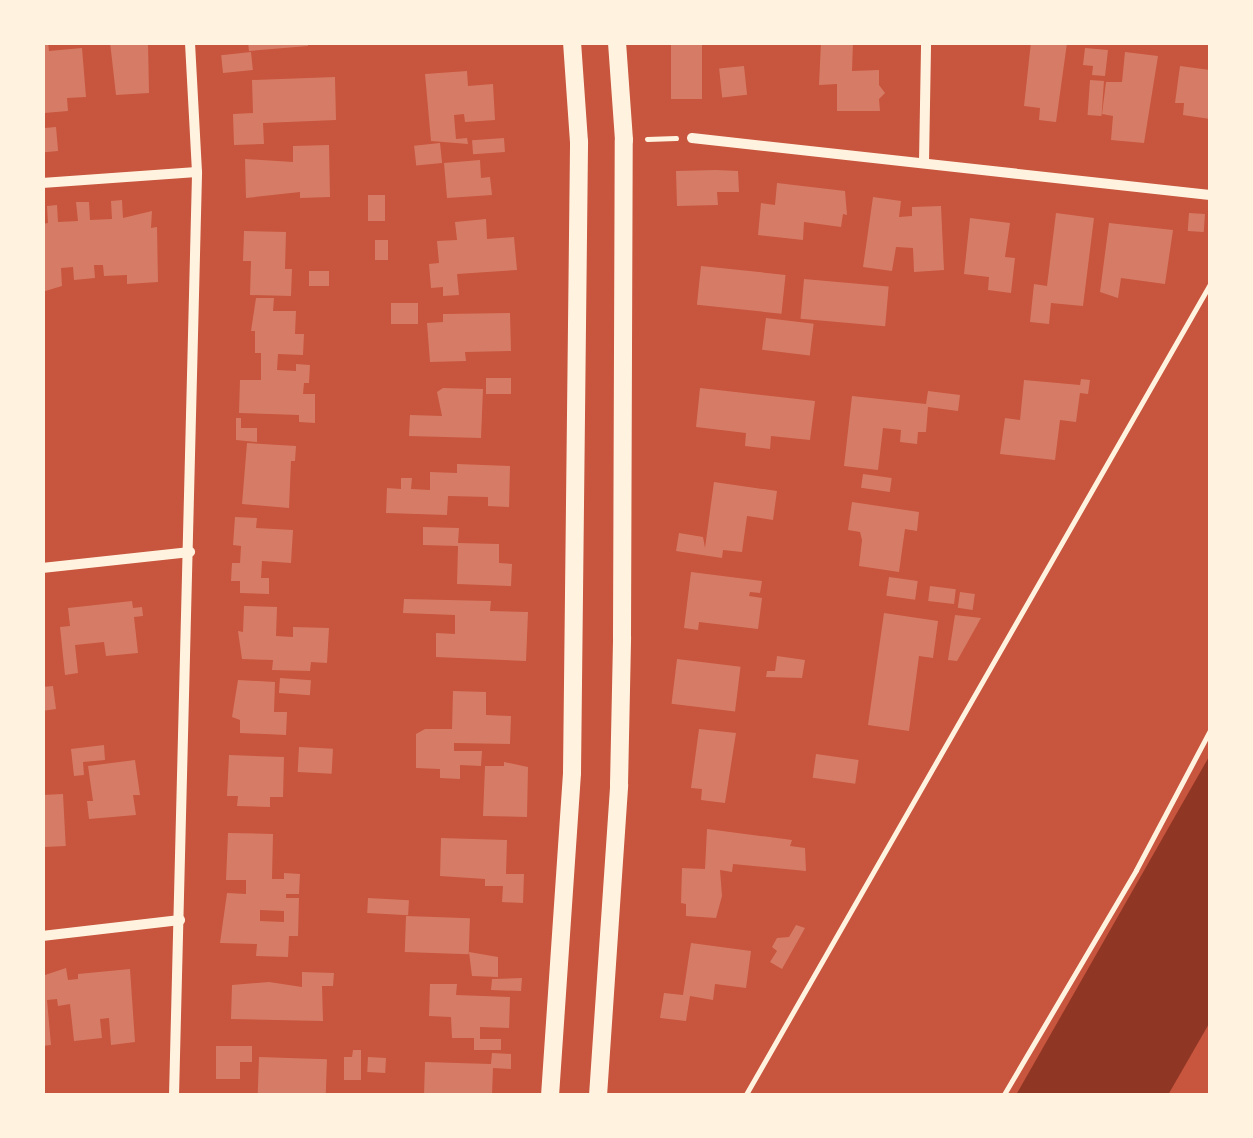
<!DOCTYPE html>
<html>
<head>
<meta charset="utf-8">
<style>
  body { margin:0 }
  #map { position:relative; width:1253px; height:1138px; overflow:hidden; background:#c8553d; font-family:Roboto,sans-serif }
  div>[style] { position:absolute }
  [style*='--x'] { left:calc(var(--x)*1px); top:calc(var(--y)*1px); width:calc(var(--w)*1px); rotate:calc(var(--a)*1deg) }
  .water>* { inset:0; background:#8f3625 }
  .building>* { inset:0; background:#d67c66; transform-origin:0 0 }
  .path>* { height:5px; margin:-2.5px; padding:0 2.5px; transform-origin:2.5px; border-radius:2.5px; background:#fff3e0 }
  .minor>* { height:10px; margin:-5px; padding:0 5px; transform-origin:5px; border-radius:5px; background:#fff3e0 }
  .secondary>* { height:18px; margin:-9px; padding:0 9px; transform-origin:9px; border-radius:9px; background:#fff3e0 }
  span { translate:-50% -50%; white-space:nowrap; text-align:center; line-height:1.15; -webkit-text-stroke:9px #fff3e0; paint-order:stroke }
  .frame { position:absolute; inset:0; border:45px solid #fff3e0; pointer-events:none }
</style>
</head>
<body>
<div id="map">
  <div class="water">
    <i style="clip-path:polygon(1210px 755px,1210px 1022px,1168px 1095px,1016px 1095px)"></i>
  </div>
  <div class="building">
    <i style="clip-path:polygon(42px 42px,48px 42px,49px 51px,82px 48px,86px 97px,67px 98px,68px 111px,44px 113px)"></i>
    <i style="clip-path:polygon(110px 42px,148px 42px,149px 93px,116px 95px)"></i>
    <i style="clip-path:polygon(248px 42px,308px 42px,308px 46px,249px 51px)"></i>
    <i style="left:671px;top:42px;width:31px;height:57px"></i>
    <i style="clip-path:polygon(821px 42px,853px 42px,852px 71px,879px 70px,879px 85px,885px 93px,879px 99px,880px 111px,837px 111px,837px 84px,819px 85px)"></i>
    <i style="clip-path:polygon(1031px 42px,1067px 43px,1056px 122px,1039px 120px,1040px 108px,1024px 106px)"></i>
    <i style="clip-path:polygon(1085px 48px,1108px 50px,1105px 76px,1092px 75px,1093px 66px,1083px 65px)"></i>
    <i style="left:251px;top:52px;width:18px;height:30px;rotate:84deg"></i>
    <i style="clip-path:polygon(1125px 52px,1158px 56px,1144px 143px,1111px 140px,1113px 116px,1102px 114px,1106px 82px,1122px 82px)"></i>
    <i style="left:744px;top:66px;width:29px;height:25px;rotate:84deg"></i>
    <i style="clip-path:polygon(1180px 66px,1210px 70px,1210px 119px,1183px 115px,1184px 103px,1175px 103px)"></i>
    <i style="clip-path:polygon(467px 71px,468px 86px,493px 84px,495px 120px,465px 122px,464px 114px,454px 115px,456px 139px,467px 138px,468px 144px,431px 141px,425px 74px)"></i>
    <i style="clip-path:polygon(335px 77px,336px 120px,263px 123px,264px 144px,234px 145px,233px 114px,253px 113px,252px 80px)"></i>
    <i style="left:1090px;top:80px;width:14px;height:35px;rotate:4deg"></i>
    <i style="left:56px;top:127px;width:24px;height:14px;rotate:85deg"></i>
    <i style="left:504px;top:138px;width:14px;height:32px;rotate:86deg"></i>
    <i style="left:440px;top:143px;width:20px;height:26px;rotate:84deg"></i>
    <i style="clip-path:polygon(329px 145px,330px 197px,300px 198px,300px 192px,246px 198px,245px 159px,293px 162px,293px 146px)"></i>
    <i style="clip-path:polygon(480px 160px,481px 178px,490px 177px,492px 195px,447px 198px,444px 163px)"></i>
    <i style="clip-path:polygon(716px 170px,738px 171px,739px 192px,717px 192px,718px 205px,677px 206px,676px 171px)"></i>
    <i style="clip-path:polygon(777px 183px,845px 191px,847px 215px,843px 214px,841px 227px,804px 222px,803px 240px,758px 235px,761px 203px,775px 205px)"></i>
    <i style="left:368px;top:195px;width:17px;height:26px"></i>
    <i style="clip-path:polygon(873px 197px,901px 201px,899px 217px,912px 216px,912px 207px,941px 206px,944px 270px,914px 272px,913px 248px,896px 247px,892px 271px,863px 267px)"></i>
    <i style="clip-path:polygon(122px 200px,123px 218px,152px 211px,151px 228px,157px 227px,158px 282px,127px 284px,127px 275px,104px 276px,103px 265px,94px 265px,95px 278px,74px 280px,73px 267px,61px 268px,62px 286px,42px 292px,42px 224px,48px 223px,47px 206px,57px 205px,58px 222px,78px 221px,76px 202px,89px 202px,90px 220px,112px 219px,111px 201px)"></i>
    <i style="clip-path:polygon(1056px 213px,1094px 218px,1083px 306px,1051px 303px,1049px 324px,1030px 322px,1034px 284px,1047px 286px)"></i>
    <i style="left:1189px;top:213px;width:16px;height:18px;rotate:4deg"></i>
    <i style="clip-path:polygon(970px 218px,1010px 223px,1005px 257px,1015px 258px,1011px 293px,988px 290px,989px 277px,964px 274px)"></i>
    <i style="clip-path:polygon(486px 219px,487px 239px,514px 237px,517px 270px,457px 274px,459px 295px,443px 296px,443px 287px,431px 288px,429px 264px,439px 263px,437px 241px,457px 240px,455px 222px)"></i>
    <i style="clip-path:polygon(1109px 223px,1173px 230px,1165px 284px,1121px 278px,1118px 298px,1100px 292px)"></i>
    <i style="clip-path:polygon(244px 231px,286px 232px,285px 269px,292px 269px,291px 296px,250px 295px,251px 261px,243px 261px)"></i>
    <i style="left:375px;top:240px;width:13px;height:20px"></i>
    <i style="left:701px;top:266px;width:85px;height:39px;rotate:6deg"></i>
    <i style="left:309px;top:271px;width:20px;height:15px"></i>
    <i style="left:804px;top:279px;width:85px;height:40px;rotate:5deg"></i>
    <i style="clip-path:polygon(256px 298px,274px 298px,273px 311px,296px 311px,295px 334px,304px 334px,303px 355px,278px 354px,277px 370px,296px 371px,296px 364px,310px 365px,309px 383px,304px 383px,303px 394px,315px 394px,315px 423px,299px 422px,299px 415px,239px 413px,240px 380px,261px 380px,261px 353px,255px 353px,255px 331px,251px 331px)"></i>
    <i style="left:391px;top:303px;width:27px;height:21px"></i>
    <i style="clip-path:polygon(510px 313px,511px 351px,465px 352px,466px 361px,430px 362px,427px 323px,443px 322px,443px 314px)"></i>
    <i style="left:766px;top:318px;width:48px;height:32px;rotate:7deg"></i>
    <i style="left:486px;top:378px;width:25px;height:16px"></i>
    <i style="clip-path:polygon(1081px 379px,1090px 380px,1088px 394px,1080px 393px,1076px 422px,1060px 420px,1055px 460px,1000px 454px,1005px 418px,1020px 420px,1024px 380px,1080px 385px)"></i>
    <i style="clip-path:polygon(443px 388px,483px 389px,481px 438px,409px 436px,410px 415px,442px 416px,437px 392px)"></i>
    <i style="clip-path:polygon(700px 388px,815px 401px,810px 440px,771px 436px,770px 449px,745px 446px,746px 433px,696px 427px)"></i>
    <i style="clip-path:polygon(928px 391px,960px 395px,958px 411px,928px 407px,926px 432px,918px 432px,917px 444px,900px 442px,901px 430px,883px 428px,878px 470px,844px 466px,852px 396px,926px 404px)"></i>
    <i style="clip-path:polygon(236px 418px,241px 418px,241px 428px,257px 428px,257px 442px,236px 440px)"></i>
    <i style="clip-path:polygon(247px 443px,296px 446px,295px 461px,291px 461px,289px 508px,242px 504px)"></i>
    <i style="clip-path:polygon(457px 464px,510px 466px,509px 507px,488px 506px,488px 497px,448px 496px,447px 515px,386px 513px,387px 488px,401px 489px,401px 478px,412px 478px,411px 489px,430px 490px,430px 472px,457px 473px)"></i>
    <i style="left:863px;top:474px;width:29px;height:14px;rotate:8deg"></i>
    <i style="clip-path:polygon(714px 482px,777px 491px,773px 520px,747px 516px,742px 552px,723px 550px,722px 558px,676px 551px,679px 533px,703px 537px,705px 548px)"></i>
    <i style="clip-path:polygon(852px 502px,919px 512px,917px 531px,905px 529px,899px 572px,859px 566px,862px 540px,860px 532px,848px 530px)"></i>
    <i style="clip-path:polygon(235px 517px,257px 518px,256px 528px,293px 530px,291px 563px,262px 561px,261px 578px,269px 578px,269px 594px,240px 593px,240px 581px,231px 581px,232px 563px,240px 563px,241px 546px,233px 545px)"></i>
    <i style="clip-path:polygon(423px 527px,459px 528px,458px 543px,499px 544px,499px 563px,512px 564px,511px 586px,457px 584px,458px 546px,423px 545px)"></i>
    <i style="clip-path:polygon(691px 572px,762px 581px,760px 593px,750px 592px,749px 596px,762px 598px,758px 629px,699px 622px,698px 630px,684px 628px)"></i>
    <i style="left:889px;top:577px;width:29px;height:19px;rotate:8deg"></i>
    <i style="left:930px;top:586px;width:26px;height:15px;rotate:7deg"></i>
    <i style="left:960px;top:592px;width:15px;height:16px;rotate:8deg"></i>
    <i style="clip-path:polygon(404px 599px,491px 601px,490px 611px,528px 612px,526px 661px,436px 657px,436px 633px,455px 634px,455px 615px,403px 613px)"></i>
    <i style="clip-path:polygon(132px 601px,133px 608px,142px 607px,143px 616px,134px 617px,138px 653px,106px 656px,104px 642px,75px 645px,78px 673px,65px 675px,60px 627px,70px 626px,68px 608px)"></i>
    <i style="clip-path:polygon(244px 606px,277px 607px,276px 636px,293px 637px,293px 627px,329px 628px,327px 663px,311px 662px,310px 671px,272px 670px,273px 660px,242px 659px,238px 631px,243px 632px)"></i>
    <i style="clip-path:polygon(884px 613px,938px 621px,933px 658px,919px 656px,909px 731px,868px 725px)"></i>
    <i style="clip-path:polygon(955px 615px,981px 618px,957px 661px,948px 660px)"></i>
    <i style="clip-path:polygon(777px 656px,805px 660px,802px 678px,766px 677px,767px 671px,775px 671px)"></i>
    <i style="left:677px;top:659px;width:64px;height:45px;rotate:7deg"></i>
    <i style="left:280px;top:678px;width:31px;height:15px;rotate:4deg"></i>
    <i style="clip-path:polygon(238px 680px,275px 682px,274px 712px,287px 712px,286px 735px,240px 733px,240px 720px,232px 717px)"></i>
    <i style="clip-path:polygon(53px 686px,56px 709px,42px 711px,42px 687px)"></i>
    <i style="clip-path:polygon(453px 691px,486px 692px,486px 715px,511px 716px,510px 744px,454px 743px,454px 751px,482px 751px,481px 766px,460px 765px,460px 779px,440px 778px,440px 769px,416px 768px,416px 734px,425px 729px,452px 729px)"></i>
    <i style="clip-path:polygon(699px 729px,736px 733px,725px 803px,701px 800px,702px 789px,691px 788px)"></i>
    <i style="clip-path:polygon(104px 745px,105px 760px,83px 762px,84px 775px,74px 776px,71px 749px)"></i>
    <i style="left:299px;top:747px;width:34px;height:25px;rotate:3deg"></i>
    <i style="left:816px;top:754px;width:43px;height:24px;rotate:8deg"></i>
    <i style="clip-path:polygon(229px 755px,284px 757px,283px 797px,270px 797px,270px 807px,237px 806px,238px 796px,227px 796px)"></i>
    <i style="clip-path:polygon(135px 760px,140px 795px,133px 795px,136px 815px,89px 819px,87px 801px,93px 801px,88px 766px)"></i>
    <i style="clip-path:polygon(504px 762px,528px 767px,527px 817px,483px 816px,485px 766px,504px 766px)"></i>
    <i style="left:63px;top:794px;width:52px;height:21px;rotate:87deg"></i>
    <i style="clip-path:polygon(707px 829px,792px 840px,790px 846px,805px 848px,806px 871px,733px 864px,732px 872px,720px 870px,722px 896px,716px 918px,686px 916px,686px 904px,681px 903px,682px 868px,705px 869px)"></i>
    <i style="clip-path:polygon(evenodd,228px 833px,273px 834px,272px 879px,284px 879px,284px 873px,300px 874px,299px 894px,286px 894px,286px 898px,299px 898px,298px 936px,289px 936px,288px 957px,256px 956px,257px 944px,220px 943px,227px 893px,246px 894px,246px 880px,226px 880px,228px 833px,260px 910px,284px 911px,284px 922px,260px 921px,260px 910px)"></i>
    <i style="clip-path:polygon(441px 838px,507px 840px,506px 874px,524px 874px,523px 903px,502px 902px,503px 886px,485px 886px,485px 879px,440px 876px)"></i>
    <i style="left:368px;top:898px;width:41px;height:15px;rotate:3deg"></i>
    <i style="left:406px;top:916px;width:64px;height:36px;rotate:2deg"></i>
    <i style="clip-path:polygon(796px 925px,805px 928px,782px 969px,770px 962px,777px 951px,772px 947px,777px 938px,789px 937px)"></i>
    <i style="clip-path:polygon(691px 943px,751px 951px,746px 988px,715px 984px,713px 1000px,690px 996px,686px 1021px,660px 1018px,664px 993px,683px 995px)"></i>
    <i style="clip-path:polygon(469px 952px,498px 957px,498px 977px,472px 976px)"></i>
    <i style="clip-path:polygon(66px 968px,68px 980px,78px 979px,78px 974px,130px 969px,135px 1042px,111px 1045px,109px 1018px,100px 1019px,102px 1038px,74px 1041px,70px 1004px,58px 1006px,57px 999px,47px 1000px,51px 1045px,42px 1046px,42px 976px)"></i>
    <i style="clip-path:polygon(302px 972px,334px 973px,333px 986px,322px 986px,323px 1021px,231px 1019px,232px 985px,269px 982px,302px 987px)"></i>
    <i style="clip-path:polygon(522px 978px,521px 991px,491px 990px,492px 979px)"></i>
    <i style="clip-path:polygon(430px 984px,457px 984px,456px 995px,510px 997px,509px 1028px,480px 1027px,480px 1039px,501px 1039px,501px 1050px,474px 1050px,474px 1038px,452px 1038px,451px 1017px,429px 1016px)"></i>
    <i style="clip-path:polygon(216px 1046px,252px 1046px,252px 1062px,240px 1062px,240px 1079px,216px 1079px)"></i>
    <i style="clip-path:polygon(353px 1050px,361px 1050px,361px 1080px,344px 1080px,344px 1057px,352px 1057px)"></i>
    <i style="clip-path:polygon(492px 1053px,511px 1054px,511px 1069px,493px 1068px,492px 1096px,424px 1096px,425px 1062px,491px 1064px)"></i>
    <i style="left:259px;top:1057px;width:68px;height:37px;rotate:2deg"></i>
    <i style="left:368px;top:1057px;width:18px;height:15px;rotate:3deg"></i>
  </div>
  <div class="path">
    <i style="--x:647;--y:139;--w:29;--a:-2"></i>
    <i style="--x:745;--y:1096;--w:936;--a:-60.2"></i>
    <i style="--x:1003;--y:1096;--w:262;--a:-59.5"></i>
    <i style="--x:1136;--y:870;--w:158;--a:-62.1"></i>
  </div>
  <div class="minor">
    <i style="--x:692;--y:138;--w:521;--a:6.28"></i>
    <i style="--x:924;--y:162;--w:120;--a:-89"></i>
    <i style="--x:42;--y:183;--w:155;--a:-4.1"></i>
    <i style="--x:42;--y:568;--w:149;--a:-6.2"></i>
    <i style="--x:42;--y:936;--w:139;--a:-6.6"></i>
    <i style="--x:174;--y:1096;--w:924;--a:-88.57"></i>
    <i style="--x:197;--y:172;--w:130;--a:-93.1"></i>
  </div>
  <div class="secondary">
    <i style="--x:550;--y:1096;--w:324;--a:-86.1"></i>
    <i style="--x:572;--y:773;--w:631;--a:-89.36"></i>
    <i style="--x:579;--y:142;--w:100;--a:-94"></i>
    <i style="--x:598;--y:1096;--w:312;--a:-86.1"></i>
    <i style="--x:619;--y:785;--w:148;--a:-88.8"></i>
    <i style="--x:622;--y:637;--w:497;--a:-89.8"></i>
    <i style="--x:624;--y:140;--w:98;--a:-94.1"></i>
  </div>
  <div class="frame"></div>
</div>
</body>
</html>
